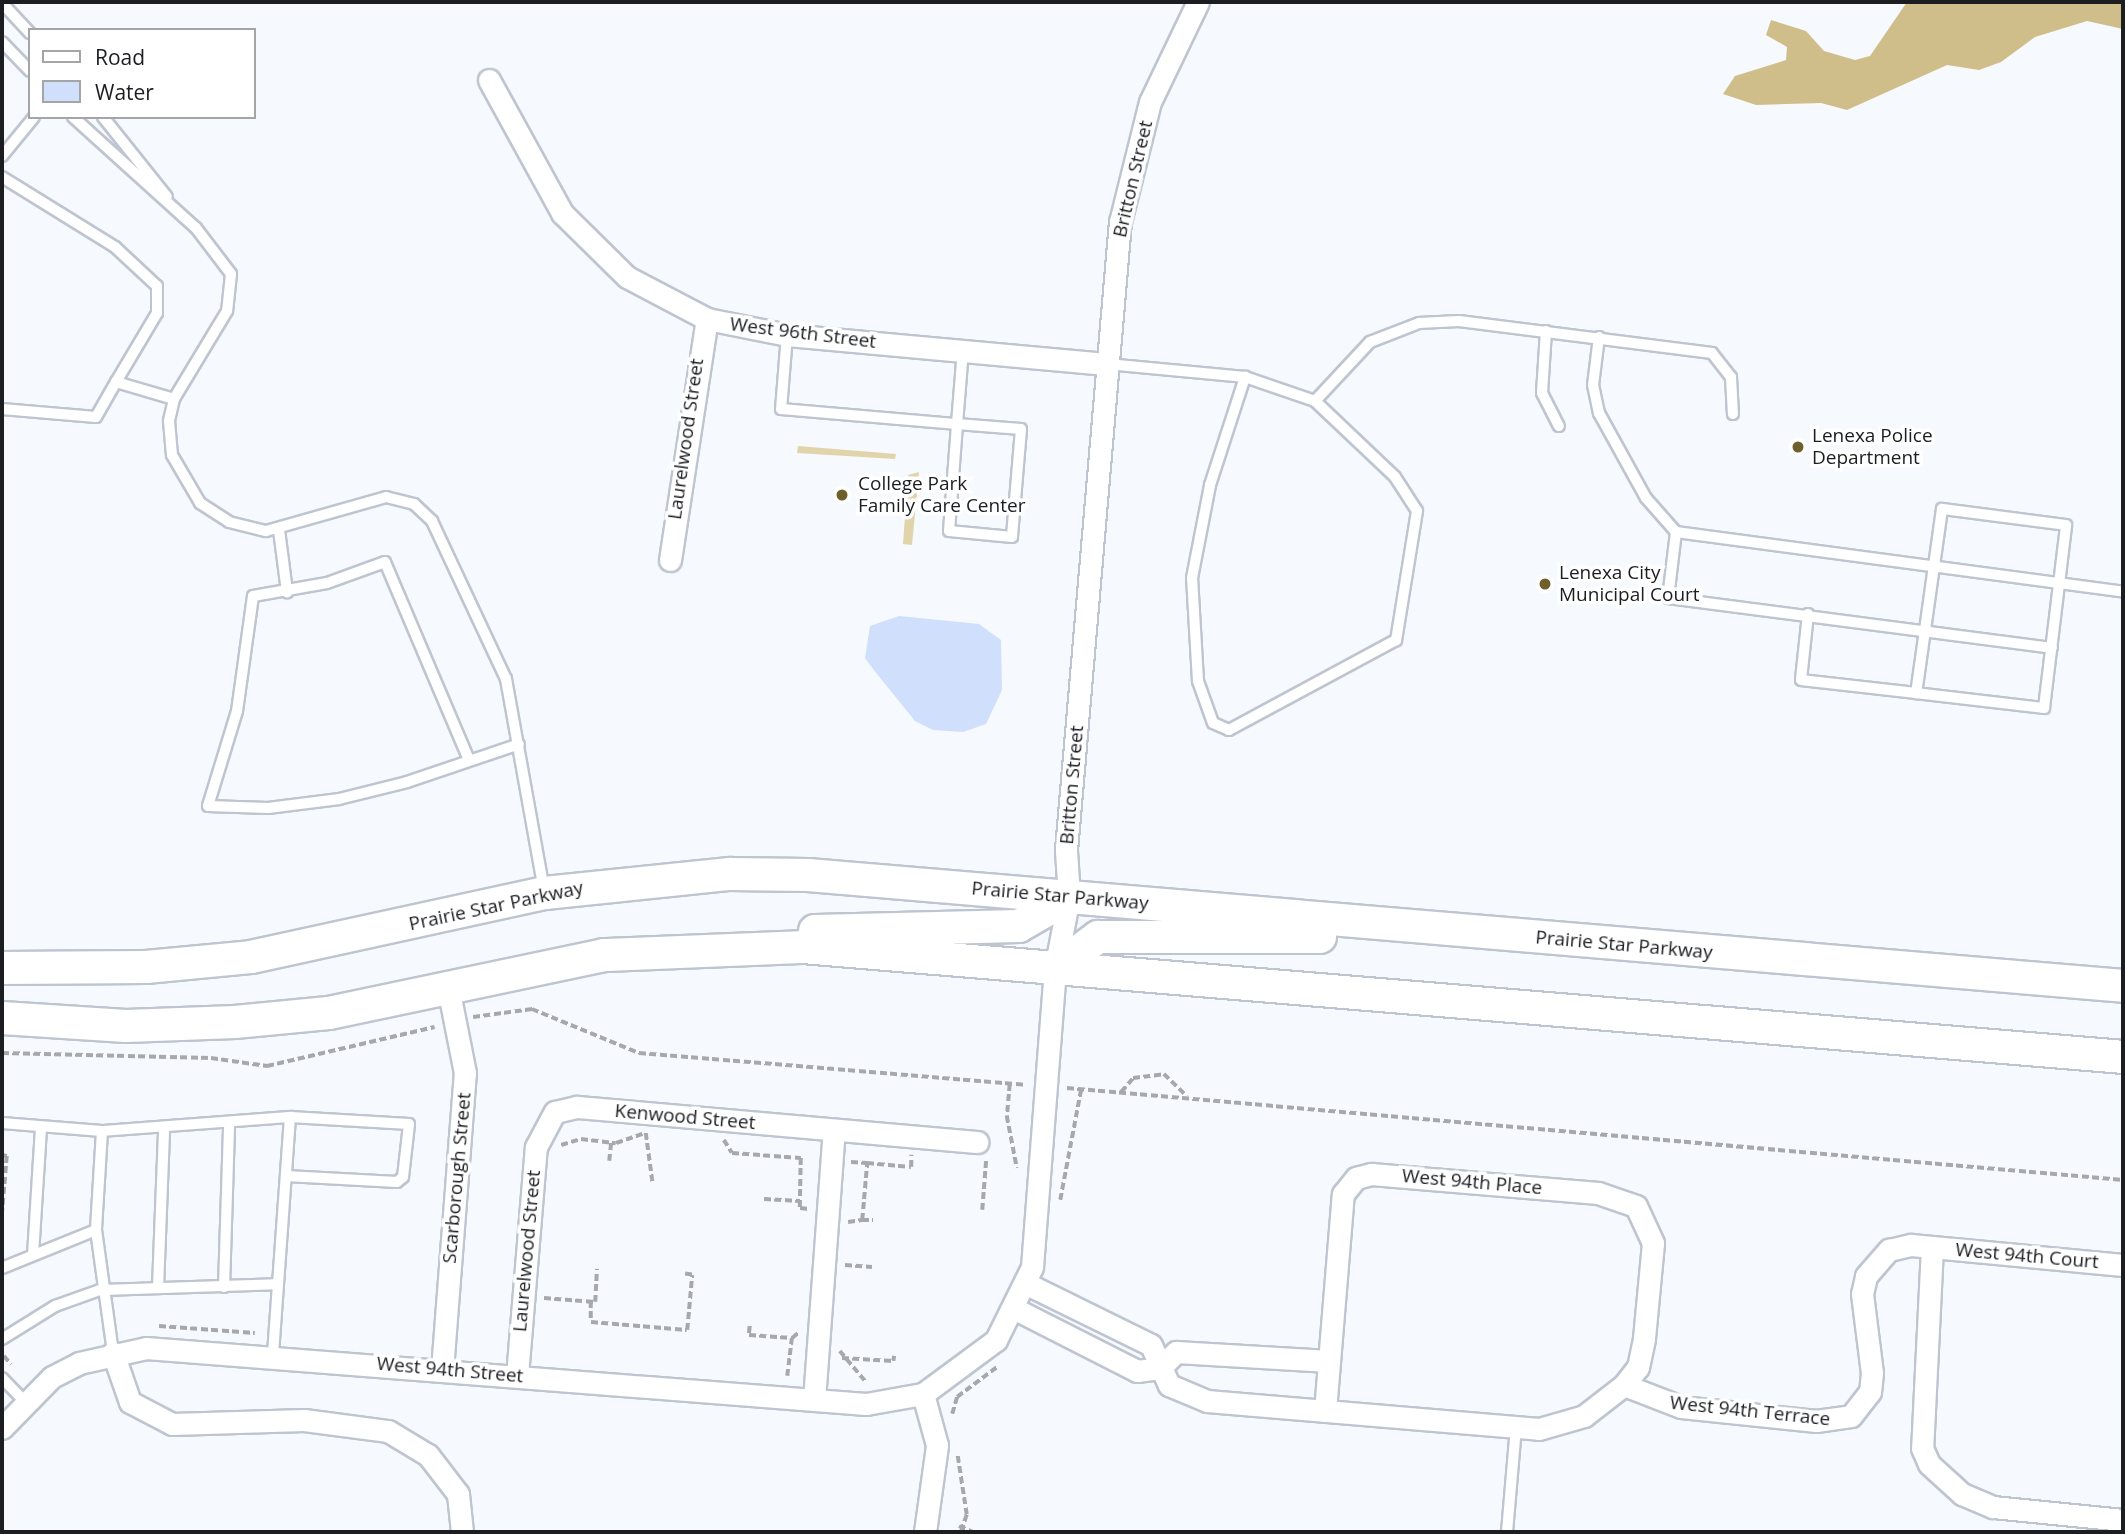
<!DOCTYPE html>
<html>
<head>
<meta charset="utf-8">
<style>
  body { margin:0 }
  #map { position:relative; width:2125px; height:1534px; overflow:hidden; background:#f6f9fd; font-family:"Open Sans",sans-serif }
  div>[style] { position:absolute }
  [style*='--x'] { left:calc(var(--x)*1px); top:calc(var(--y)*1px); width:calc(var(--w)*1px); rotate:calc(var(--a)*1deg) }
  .green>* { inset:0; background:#e1d4ab }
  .forest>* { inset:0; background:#cfbe89 }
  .water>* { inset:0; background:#cfdffc }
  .path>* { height:3.5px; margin-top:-1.75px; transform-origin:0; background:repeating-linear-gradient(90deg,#a6a8ac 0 7px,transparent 0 10.5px) }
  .roads { filter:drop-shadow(2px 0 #bfc5d0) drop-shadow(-2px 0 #bfc5d0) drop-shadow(0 2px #bfc5d0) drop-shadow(0 -2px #bfc5d0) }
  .lane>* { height:10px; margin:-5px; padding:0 5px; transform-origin:5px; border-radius:5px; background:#fff }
  .street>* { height:21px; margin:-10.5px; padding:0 10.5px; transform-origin:10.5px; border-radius:10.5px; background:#fff }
  .secondary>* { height:32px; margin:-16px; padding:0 16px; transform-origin:16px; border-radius:16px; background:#fff }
  .dots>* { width:19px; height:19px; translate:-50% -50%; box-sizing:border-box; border:4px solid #fff; border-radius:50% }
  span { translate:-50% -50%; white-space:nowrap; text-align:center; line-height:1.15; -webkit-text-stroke:7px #fff; paint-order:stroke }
  .street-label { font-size:19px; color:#1b1d21 }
  .poi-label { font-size:19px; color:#1b1d21 }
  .left { translate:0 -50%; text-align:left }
  .frame { position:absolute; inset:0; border:4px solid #1b1d21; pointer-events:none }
  .legend { position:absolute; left:28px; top:28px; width:228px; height:91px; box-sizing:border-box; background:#fff; border:2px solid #a4a5a6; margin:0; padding:9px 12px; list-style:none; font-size:21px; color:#1b1d21 }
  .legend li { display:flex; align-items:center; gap:14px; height:35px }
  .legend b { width:35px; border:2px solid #a4a5a6 }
</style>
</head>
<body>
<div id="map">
  <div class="green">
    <i style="clip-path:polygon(798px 446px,896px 454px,895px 459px,797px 453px)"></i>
    <i style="clip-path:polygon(919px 472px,912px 545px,903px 544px,908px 475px)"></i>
  </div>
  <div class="forest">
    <i style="clip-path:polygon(1907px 2px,2123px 2px,2123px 29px,2087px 21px,2035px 37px,2001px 62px,1979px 70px,1947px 65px,1847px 110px,1821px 103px,1756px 105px,1723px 94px,1735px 76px,1786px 60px,1787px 47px,1766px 35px,1771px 20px,1806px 31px,1824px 51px,1855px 60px,1870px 56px)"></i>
  </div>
  <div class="water">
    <i style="clip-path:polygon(899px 616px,979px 624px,1001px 640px,1002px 690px,986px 724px,963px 732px,933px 730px,915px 721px,873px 669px,865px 658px,870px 626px)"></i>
  </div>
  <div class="path">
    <i style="--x:473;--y:1017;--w:60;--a:-7.7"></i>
    <i style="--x:532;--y:1009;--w:116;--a:22.4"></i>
    <i style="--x:639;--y:1053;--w:387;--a:4.7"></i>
    <i style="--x:2;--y:1053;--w:209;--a:1.4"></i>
    <i style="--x:211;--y:1058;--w:57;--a:8.1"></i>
    <i style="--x:267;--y:1066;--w:172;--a:-13.1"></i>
    <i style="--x:1010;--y:1084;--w:32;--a:95"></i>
    <i style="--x:1007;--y:1116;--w:53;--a:79.1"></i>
    <i style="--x:1067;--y:1088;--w:1060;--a:4.98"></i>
    <i style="--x:1121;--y:1092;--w:18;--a:-49"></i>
    <i style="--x:1133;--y:1078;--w:31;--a:-7"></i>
    <i style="--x:1164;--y:1074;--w:32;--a:44"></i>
    <i style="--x:646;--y:1133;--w:52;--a:82.3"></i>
    <i style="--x:724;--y:1140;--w:15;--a:58"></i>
    <i style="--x:732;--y:1153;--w:69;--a:4.1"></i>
    <i style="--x:801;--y:1158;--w:50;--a:91.1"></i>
    <i style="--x:800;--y:1208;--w:9;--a:6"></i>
    <i style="--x:561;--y:1145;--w:21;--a:-17"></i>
    <i style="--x:581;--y:1139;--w:35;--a:7"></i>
    <i style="--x:616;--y:1143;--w:28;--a:-19"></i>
    <i style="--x:2;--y:1155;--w:5;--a:11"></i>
    <i style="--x:7;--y:1156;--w:60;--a:94.8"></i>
    <i style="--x:609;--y:1161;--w:18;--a:-84"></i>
    <i style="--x:851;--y:1162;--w:16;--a:4"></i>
    <i style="--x:764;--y:1199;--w:36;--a:3"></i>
    <i style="--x:1060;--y:1200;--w:113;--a:-79.3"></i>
    <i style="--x:982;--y:1210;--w:51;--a:-85.5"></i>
    <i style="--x:862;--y:1220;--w:11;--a:0"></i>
    <i style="--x:848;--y:1222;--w:14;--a:-8"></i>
    <i style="--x:862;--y:1220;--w:57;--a:-85"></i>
    <i style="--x:867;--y:1163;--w:44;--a:5.2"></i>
    <i style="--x:911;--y:1167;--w:12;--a:-90"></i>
    <i style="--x:845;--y:1265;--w:27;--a:4"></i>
    <i style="--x:544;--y:1298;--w:51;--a:4.5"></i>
    <i style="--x:595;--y:1302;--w:33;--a:-87"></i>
    <i style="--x:591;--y:1301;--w:21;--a:90"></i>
    <i style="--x:591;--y:1322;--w:96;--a:4.8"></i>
    <i style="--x:687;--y:1330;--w:55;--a:-84.8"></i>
    <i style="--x:692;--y:1275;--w:7;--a:-172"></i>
    <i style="--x:159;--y:1326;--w:96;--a:4.2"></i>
    <i style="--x:750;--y:1326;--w:9;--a:96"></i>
    <i style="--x:749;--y:1335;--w:43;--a:4"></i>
    <i style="--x:840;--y:1351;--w:40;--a:50"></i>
    <i style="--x:4;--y:1356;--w:11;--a:49"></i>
    <i style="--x:842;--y:1358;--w:51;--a:3.4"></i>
    <i style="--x:893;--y:1361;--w:5;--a:-79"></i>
    <i style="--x:787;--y:1376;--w:38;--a:-83"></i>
    <i style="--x:792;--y:1338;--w:8;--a:-40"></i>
    <i style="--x:952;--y:1414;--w:18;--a:-74"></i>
    <i style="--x:957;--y:1397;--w:50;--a:-36.9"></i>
    <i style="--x:958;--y:1456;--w:60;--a:81.3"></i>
    <i style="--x:967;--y:1515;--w:18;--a:109"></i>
    <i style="--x:959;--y:1526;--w:15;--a:23"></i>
  </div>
  <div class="roads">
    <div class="lane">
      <i style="--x:2;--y:3;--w:41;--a:47"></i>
      <i style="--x:2;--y:42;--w:40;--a:46"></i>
      <i style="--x:73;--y:117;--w:166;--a:42.1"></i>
      <i style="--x:196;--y:228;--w:58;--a:52.7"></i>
      <i style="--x:231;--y:274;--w:37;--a:96"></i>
      <i style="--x:227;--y:311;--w:103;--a:121.1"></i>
      <i style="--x:174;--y:399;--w:23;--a:103"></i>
      <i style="--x:169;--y:421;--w:34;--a:85"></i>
      <i style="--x:172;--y:455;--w:56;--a:59.7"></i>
      <i style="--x:200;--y:503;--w:35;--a:33"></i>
      <i style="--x:229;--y:522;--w:38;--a:14"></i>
      <i style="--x:266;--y:531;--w:125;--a:-15.8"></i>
      <i style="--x:386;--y:497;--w:29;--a:14"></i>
      <i style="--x:414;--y:504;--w:25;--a:43"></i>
      <i style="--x:432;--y:521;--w:174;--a:64.9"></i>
      <i style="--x:506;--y:679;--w:214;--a:79.8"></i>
      <i style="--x:103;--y:117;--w:102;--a:51.3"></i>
      <i style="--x:2;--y:156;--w:50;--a:-50.6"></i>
      <i style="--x:2;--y:177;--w:133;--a:31.8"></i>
      <i style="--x:115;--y:247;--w:57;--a:42.9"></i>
      <i style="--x:157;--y:286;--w:27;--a:90"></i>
      <i style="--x:157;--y:313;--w:80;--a:120.7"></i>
      <i style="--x:1546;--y:331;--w:62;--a:93.7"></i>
      <i style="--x:1542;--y:393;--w:37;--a:63"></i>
      <i style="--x:787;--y:335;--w:74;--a:94.6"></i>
      <i style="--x:781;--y:409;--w:177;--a:4.9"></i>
      <i style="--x:957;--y:424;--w:64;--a:4.5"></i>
      <i style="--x:1021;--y:429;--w:108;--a:94.8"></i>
      <i style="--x:1012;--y:537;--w:63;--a:-174.6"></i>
      <i style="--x:949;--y:531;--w:107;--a:-85.7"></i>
      <i style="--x:957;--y:424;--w:74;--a:-85.4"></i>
      <i style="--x:1599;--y:337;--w:48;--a:97.1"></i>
      <i style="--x:1593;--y:385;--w:29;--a:78"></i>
      <i style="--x:1599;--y:413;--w:97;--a:61.1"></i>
      <i style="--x:1646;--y:498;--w:45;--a:48.6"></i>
      <i style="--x:1676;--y:532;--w:451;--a:7.6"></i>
      <i style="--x:1107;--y:364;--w:139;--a:5.4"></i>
      <i style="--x:1245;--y:377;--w:74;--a:18.9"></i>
      <i style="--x:1315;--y:401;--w:110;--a:43.5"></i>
      <i style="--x:1395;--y:477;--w:40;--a:57.1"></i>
      <i style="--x:1417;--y:511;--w:131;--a:99.2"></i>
      <i style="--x:1396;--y:640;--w:190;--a:151.7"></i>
      <i style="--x:1229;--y:730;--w:17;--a:-156"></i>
      <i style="--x:1213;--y:723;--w:45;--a:-109.7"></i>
      <i style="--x:1198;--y:681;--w:103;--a:-93.3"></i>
      <i style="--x:1192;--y:578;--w:95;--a:-79"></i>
      <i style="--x:1210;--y:485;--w:114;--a:-72"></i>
      <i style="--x:1315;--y:401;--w:81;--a:-47"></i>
      <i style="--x:1370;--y:342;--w:53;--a:-21.2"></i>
      <i style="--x:1419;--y:323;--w:40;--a:-2.9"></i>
      <i style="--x:1459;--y:321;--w:255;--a:7.2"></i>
      <i style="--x:1712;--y:353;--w:31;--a:52"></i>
      <i style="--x:1731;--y:377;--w:37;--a:87"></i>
      <i style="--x:2;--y:409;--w:94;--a:4.9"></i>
      <i style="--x:96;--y:417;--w:40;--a:-60.3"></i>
      <i style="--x:116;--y:382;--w:60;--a:16.3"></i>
      <i style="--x:279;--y:530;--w:63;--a:82.6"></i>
      <i style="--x:1676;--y:532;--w:66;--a:96.9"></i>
      <i style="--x:1668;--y:598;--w:387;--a:7.4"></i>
      <i style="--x:1808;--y:614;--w:66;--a:96.1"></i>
      <i style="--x:1801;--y:680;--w:116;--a:6.4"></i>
      <i style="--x:1916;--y:693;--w:129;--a:6.7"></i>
      <i style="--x:2044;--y:708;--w:184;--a:-83.1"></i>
      <i style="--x:2066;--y:525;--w:125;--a:-172.6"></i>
      <i style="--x:1942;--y:509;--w:186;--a:98"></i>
      <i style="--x:469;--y:760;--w:215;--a:-113"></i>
      <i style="--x:385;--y:562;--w:62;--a:160.1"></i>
      <i style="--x:327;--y:583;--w:75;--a:170"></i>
      <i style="--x:253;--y:596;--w:116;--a:97.9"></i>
      <i style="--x:237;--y:711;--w:99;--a:107"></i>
      <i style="--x:208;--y:806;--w:60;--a:1.9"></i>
      <i style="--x:268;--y:808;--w:72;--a:-7.2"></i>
      <i style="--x:339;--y:799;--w:70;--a:-14"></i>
      <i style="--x:407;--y:782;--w:118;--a:-18.7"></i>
      <i style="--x:2;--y:1123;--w:100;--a:4.6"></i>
      <i style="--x:102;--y:1131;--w:99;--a:93.5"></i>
      <i style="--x:96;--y:1230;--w:124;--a:82.1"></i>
      <i style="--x:102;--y:1131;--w:189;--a:-4.3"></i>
      <i style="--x:290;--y:1117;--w:239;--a:94.1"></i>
      <i style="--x:286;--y:1176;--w:111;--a:3.1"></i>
      <i style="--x:397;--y:1182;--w:8;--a:-40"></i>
      <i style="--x:403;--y:1177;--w:53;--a:-83.5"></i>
      <i style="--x:409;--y:1124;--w:119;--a:-176.6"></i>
      <i style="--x:33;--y:1255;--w:128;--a:-86.4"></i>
      <i style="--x:2;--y:1268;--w:101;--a:-22"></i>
      <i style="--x:224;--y:1287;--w:163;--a:-88.2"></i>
      <i style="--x:158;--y:1288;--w:159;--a:-87.8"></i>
      <i style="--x:2;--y:1339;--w:62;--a:-31.9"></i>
      <i style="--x:55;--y:1306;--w:48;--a:-19.6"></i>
      <i style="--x:100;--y:1290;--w:178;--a:-1.9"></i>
      <i style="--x:2;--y:1378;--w:32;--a:46"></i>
      <i style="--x:1507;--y:1532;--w:105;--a:-85.1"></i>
    </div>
    <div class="street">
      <i style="--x:489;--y:80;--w:152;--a:61.2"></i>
      <i style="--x:562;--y:213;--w:91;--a:44.6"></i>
      <i style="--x:627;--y:277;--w:90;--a:27.7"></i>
      <i style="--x:707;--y:319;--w:82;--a:11.3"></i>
      <i style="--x:787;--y:335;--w:321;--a:5.2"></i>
      <i style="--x:670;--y:560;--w:244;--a:-81.3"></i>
      <i style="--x:1932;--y:1247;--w:201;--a:92.8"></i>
      <i style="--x:1922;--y:1448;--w:17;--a:66"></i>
      <i style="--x:1929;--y:1464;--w:45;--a:42.3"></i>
      <i style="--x:1962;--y:1494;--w:34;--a:23"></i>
      <i style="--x:1993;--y:1507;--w:131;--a:5.7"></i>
      <i style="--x:1027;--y:1284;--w:138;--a:26.2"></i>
      <i style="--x:1151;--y:1345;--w:44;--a:65.8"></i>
      <i style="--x:1169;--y:1385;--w:41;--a:22.8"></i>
      <i style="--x:1207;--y:1401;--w:333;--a:4.8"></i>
      <i style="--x:1539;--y:1429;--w:47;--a:-16.1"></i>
      <i style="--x:1584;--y:1416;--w:51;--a:-37.8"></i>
      <i style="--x:1624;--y:1385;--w:61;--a:21.1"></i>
      <i style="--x:1681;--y:1407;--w:136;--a:5.9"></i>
      <i style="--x:1816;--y:1421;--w:35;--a:-8"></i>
      <i style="--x:1851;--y:1416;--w:31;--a:-52"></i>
      <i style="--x:1870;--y:1392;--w:19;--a:-84"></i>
      <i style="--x:1872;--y:1373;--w:80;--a:-97.2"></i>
      <i style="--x:1862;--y:1294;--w:18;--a:-77"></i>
      <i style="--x:1866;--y:1276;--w:35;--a:-49"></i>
      <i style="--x:1889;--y:1250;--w:23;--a:-13"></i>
      <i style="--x:1911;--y:1245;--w:213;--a:5.4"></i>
      <i style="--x:1017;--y:1310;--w:135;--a:26.9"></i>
      <i style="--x:1137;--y:1371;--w:23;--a:-7"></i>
      <i style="--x:1160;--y:1368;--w:23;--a:-45"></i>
      <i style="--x:1176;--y:1352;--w:153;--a:3.4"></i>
      <i style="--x:113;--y:1353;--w:52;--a:70.9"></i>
      <i style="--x:130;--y:1402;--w:47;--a:27.6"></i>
      <i style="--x:172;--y:1424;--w:132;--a:-1.7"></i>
      <i style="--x:304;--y:1420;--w:85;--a:7.5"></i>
      <i style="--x:388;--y:1431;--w:47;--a:31"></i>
      <i style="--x:428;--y:1455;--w:49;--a:52.4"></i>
      <i style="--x:458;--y:1494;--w:38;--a:84"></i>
      <i style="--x:442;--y:1370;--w:298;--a:-85.6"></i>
      <i style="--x:465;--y:1073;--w:88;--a:-101.2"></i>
      <i style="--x:517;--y:1376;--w:230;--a:-85.3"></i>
      <i style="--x:536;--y:1147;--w:40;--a:-62"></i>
      <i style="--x:555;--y:1112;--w:23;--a:-13"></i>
      <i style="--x:577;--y:1107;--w:402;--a:5"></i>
      <i style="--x:814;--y:1400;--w:271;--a:-85.8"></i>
      <i style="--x:1325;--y:1411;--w:218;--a:-85.3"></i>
      <i style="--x:1343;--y:1194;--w:21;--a:-51"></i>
      <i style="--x:1356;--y:1178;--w:16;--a:-15"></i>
      <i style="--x:1371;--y:1174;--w:228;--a:4.8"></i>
      <i style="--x:1598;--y:1193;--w:40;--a:18.9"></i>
      <i style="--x:1636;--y:1206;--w:41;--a:65.3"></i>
      <i style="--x:1653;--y:1243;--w:96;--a:95.4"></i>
      <i style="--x:1644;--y:1339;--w:29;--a:102"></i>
      <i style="--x:1638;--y:1367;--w:23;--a:128"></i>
      <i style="--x:2;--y:1428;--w:71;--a:-45.6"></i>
      <i style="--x:52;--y:1377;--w:30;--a:-27"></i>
      <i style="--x:79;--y:1363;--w:69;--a:-12.6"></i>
      <i style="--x:146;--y:1348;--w:722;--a:4.45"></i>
      <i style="--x:866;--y:1404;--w:58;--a:-10"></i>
      <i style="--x:925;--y:1532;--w:88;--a:-82.1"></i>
      <i style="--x:937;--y:1445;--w:53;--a:-105.4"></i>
      <i style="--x:923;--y:1394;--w:91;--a:-36.5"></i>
      <i style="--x:996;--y:1340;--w:81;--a:-63.7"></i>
      <i style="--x:1032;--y:1267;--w:299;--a:-85.6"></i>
      <i style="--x:1055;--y:969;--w:73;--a:-79"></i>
      <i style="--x:1069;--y:897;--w:47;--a:-93.7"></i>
      <i style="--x:1066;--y:850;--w:630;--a:-85.09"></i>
      <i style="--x:1120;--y:222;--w:124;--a:-76"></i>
      <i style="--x:1150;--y:102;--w:111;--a:-64.4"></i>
    </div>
    <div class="secondary">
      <i style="--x:815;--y:931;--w:204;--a:-1.4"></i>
      <i style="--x:1019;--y:926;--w:58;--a:-30.1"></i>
      <i style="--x:2;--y:968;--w:144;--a:-0.4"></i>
      <i style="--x:146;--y:967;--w:105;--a:-5.4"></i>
      <i style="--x:251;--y:957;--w:301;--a:-12.3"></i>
      <i style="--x:545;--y:893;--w:186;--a:-5.9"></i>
      <i style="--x:730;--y:874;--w:78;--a:0.7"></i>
      <i style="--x:808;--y:875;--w:1320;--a:4.82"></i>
      <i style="--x:1055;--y:969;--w:54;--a:-36.7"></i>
      <i style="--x:1098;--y:937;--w:222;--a:0"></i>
      <i style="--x:2;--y:1018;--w:124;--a:3.7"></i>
      <i style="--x:126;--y:1026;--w:109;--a:-2.1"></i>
      <i style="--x:235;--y:1022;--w:94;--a:-5.5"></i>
      <i style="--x:329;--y:1013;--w:281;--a:-11.9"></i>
      <i style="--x:604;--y:955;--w:199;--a:-2.3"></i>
      <i style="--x:803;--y:947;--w:1325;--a:4.76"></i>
    </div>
  </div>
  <div class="dots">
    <i style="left:1798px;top:447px;background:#6f5f2d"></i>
    <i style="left:842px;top:495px;background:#6f5f2d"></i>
    <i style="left:1545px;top:584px;background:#6f5f2d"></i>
  </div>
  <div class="street-label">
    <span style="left:1133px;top:179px;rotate:-77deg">Britton Street</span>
    <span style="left:803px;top:333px;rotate:7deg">West 96th Street</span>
    <span style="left:686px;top:439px;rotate:-82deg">Laurelwood Street</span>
    <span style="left:1072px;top:785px;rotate:-85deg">Britton Street</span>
    <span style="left:1060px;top:896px;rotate:5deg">Prairie Star Parkway</span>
    <span style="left:496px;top:906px;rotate:-12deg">Prairie Star Parkway</span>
    <span style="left:1624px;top:945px;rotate:5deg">Prairie Star Parkway</span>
    <span style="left:685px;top:1117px;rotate:5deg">Kenwood Street</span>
    <span style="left:457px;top:1178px;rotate:-85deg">Scarborough Street</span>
    <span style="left:1472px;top:1182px;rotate:5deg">West 94th Place</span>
    <span style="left:527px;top:1251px;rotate:-85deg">Laurelwood Street</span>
    <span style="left:2027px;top:1256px;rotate:5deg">West 94th Court</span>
    <span style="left:450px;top:1370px;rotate:5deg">West 94th Street</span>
    <span style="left:1750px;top:1411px;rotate:6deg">West 94th Terrace</span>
  </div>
  <div class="poi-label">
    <span class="left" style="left:1812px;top:447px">Lenexa Police<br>Department</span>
    <span class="left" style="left:858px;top:495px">College Park<br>Family Care Center</span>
    <span class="left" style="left:1559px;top:584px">Lenexa City<br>Municipal Court</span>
  </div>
  <div class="frame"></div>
  <ul class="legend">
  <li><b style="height:9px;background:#fff"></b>Road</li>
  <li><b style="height:19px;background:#cfdffc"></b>Water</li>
  </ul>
</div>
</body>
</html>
